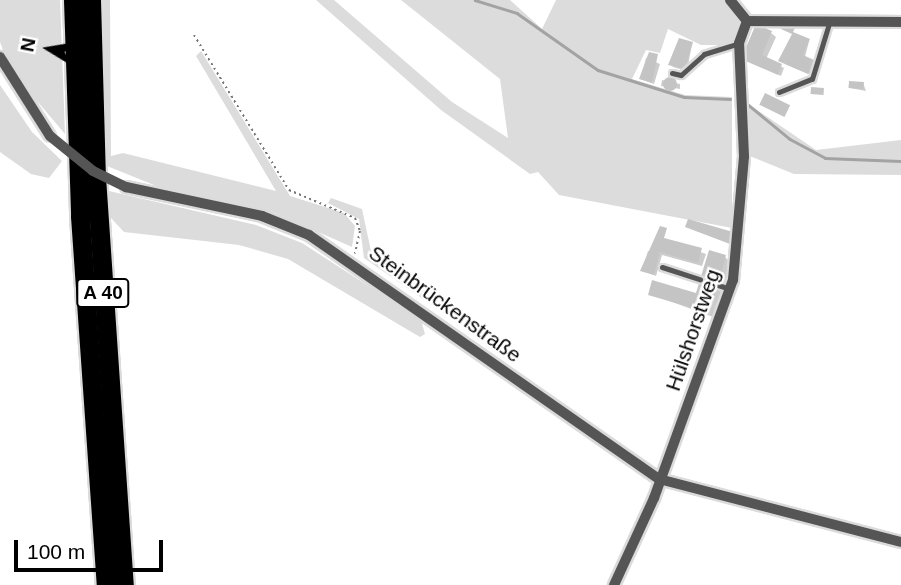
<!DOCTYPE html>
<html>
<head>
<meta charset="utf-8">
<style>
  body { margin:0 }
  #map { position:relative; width:901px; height:585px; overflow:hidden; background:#fff; font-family:Helvetica,sans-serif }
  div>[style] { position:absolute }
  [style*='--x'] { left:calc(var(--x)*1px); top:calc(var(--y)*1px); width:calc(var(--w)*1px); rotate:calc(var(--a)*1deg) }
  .green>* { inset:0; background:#dcdcdc }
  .shadow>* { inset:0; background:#0003 }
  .stream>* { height:2.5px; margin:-1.25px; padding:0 1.25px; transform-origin:1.25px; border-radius:1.25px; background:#a3a3a3 }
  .building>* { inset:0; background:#c4c4c4; transform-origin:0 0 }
  .round { border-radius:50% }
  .path>* { height:2px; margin-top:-1px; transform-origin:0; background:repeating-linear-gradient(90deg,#777 0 2px,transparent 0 5.5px) }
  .roads { filter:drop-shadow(2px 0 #dbdbdb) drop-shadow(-2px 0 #dbdbdb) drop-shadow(0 2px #dbdbdb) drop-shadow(0 -2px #dbdbdb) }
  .service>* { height:5px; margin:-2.5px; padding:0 2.5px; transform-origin:2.5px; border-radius:2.5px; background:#555 }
  .minor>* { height:10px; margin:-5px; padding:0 5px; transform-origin:5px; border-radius:5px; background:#555 }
  .motorway>* { height:19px; margin:-9.5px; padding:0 9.5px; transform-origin:9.5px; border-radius:9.5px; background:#000 }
  .minor-bridge>* { height:10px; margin:-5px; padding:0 5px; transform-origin:5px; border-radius:5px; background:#555 }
  span { translate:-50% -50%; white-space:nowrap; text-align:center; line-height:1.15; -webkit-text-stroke:5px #fff; paint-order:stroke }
  .shield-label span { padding:2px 5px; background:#fff; border:2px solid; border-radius:5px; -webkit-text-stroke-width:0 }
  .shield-label { font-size:19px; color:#000; font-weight:700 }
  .street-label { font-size:21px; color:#000 }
  .north { position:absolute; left:14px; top:14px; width:70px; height:70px; -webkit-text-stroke:5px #fff; paint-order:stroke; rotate:281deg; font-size:19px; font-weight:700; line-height:28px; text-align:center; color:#000 }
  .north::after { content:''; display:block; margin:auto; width:24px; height:32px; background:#000; clip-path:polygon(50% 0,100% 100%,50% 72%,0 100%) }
  .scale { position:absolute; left:14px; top:540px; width:149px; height:32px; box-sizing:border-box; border:4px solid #000; border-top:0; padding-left:9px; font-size:21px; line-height:24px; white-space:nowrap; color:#000; -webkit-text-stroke:5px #fff; paint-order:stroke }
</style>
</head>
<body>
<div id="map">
  <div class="green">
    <i style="clip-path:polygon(0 0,60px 0,65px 134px,10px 69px,0 42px)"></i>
    <i style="clip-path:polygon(103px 0,110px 0,111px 156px,123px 153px,276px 191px,196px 56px,201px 51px,290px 196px,344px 213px,355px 226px,352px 247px,273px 212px,164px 189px,107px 166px)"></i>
    <i style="clip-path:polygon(316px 0,334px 0,452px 102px,508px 138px,500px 79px,401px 0,510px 0,542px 29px,556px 0,724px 0,739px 16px,735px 45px,701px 45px,668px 29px,660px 53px,646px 50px,632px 79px,685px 95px,732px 97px,732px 228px,559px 195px,538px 172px,530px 174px,441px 110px)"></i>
    <i style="clip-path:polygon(0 85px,32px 132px,62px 161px,49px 178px,31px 174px,0 152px)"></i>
    <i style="clip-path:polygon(741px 99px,816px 150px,901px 140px,901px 175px,794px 174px,747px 155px)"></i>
    <i style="clip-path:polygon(109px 191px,256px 225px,302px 243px,421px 320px,425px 334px,420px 337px,288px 259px,239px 245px,124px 232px,110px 217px)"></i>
    <i style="clip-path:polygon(331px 198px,362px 209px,371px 251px,454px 313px,456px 322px,364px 258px,359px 219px,328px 203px)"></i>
  </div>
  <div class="shadow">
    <i style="clip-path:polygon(771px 33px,776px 37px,766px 59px,784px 68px,781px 76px,743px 58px)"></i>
    <i style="clip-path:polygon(809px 41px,805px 57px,816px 64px,811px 75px,785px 64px)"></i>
    <i style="clip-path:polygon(692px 44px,687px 71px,673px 67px,670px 64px)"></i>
    <i style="clip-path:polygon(646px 58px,660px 64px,654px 84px,641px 79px)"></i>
    <i style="clip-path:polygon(662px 80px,680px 84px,680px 89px,661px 86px)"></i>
    <i style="clip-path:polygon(863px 83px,866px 91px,850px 88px)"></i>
    <i style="clip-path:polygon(667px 230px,664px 239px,706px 254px,702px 266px,662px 255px,656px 276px,642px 270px,648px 251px,659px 254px)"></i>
    <i style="clip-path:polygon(725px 257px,731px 263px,716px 318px,650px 294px,697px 295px)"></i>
  </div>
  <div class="stream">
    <i style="--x:475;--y:0;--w:44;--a:17.2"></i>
    <i style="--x:517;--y:13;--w:99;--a:35.1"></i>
    <i style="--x:598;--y:70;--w:90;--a:17.4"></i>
    <i style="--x:684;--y:97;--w:46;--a:2.5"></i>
    <i style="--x:745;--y:102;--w:58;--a:39.4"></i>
    <i style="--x:790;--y:139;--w:40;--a:28"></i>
    <i style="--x:825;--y:158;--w:76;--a:2.3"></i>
  </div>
  <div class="building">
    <i style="clip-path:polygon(783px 23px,797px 23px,793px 32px,810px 39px,803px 55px,814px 60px,808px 74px,778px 61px,792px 34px,781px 29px)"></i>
    <i style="clip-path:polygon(756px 24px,772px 31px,762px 55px,782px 64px,778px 75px,741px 59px)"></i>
    <i style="clip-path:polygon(679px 38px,693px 42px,685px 69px,668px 65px)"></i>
    <i style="clip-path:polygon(649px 52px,658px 54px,652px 83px,639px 79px)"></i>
    <i class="round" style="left:663px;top:77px;width:14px;height:14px"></i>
    <i style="left:849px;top:81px;width:15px;height:7px;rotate:4deg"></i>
    <i style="left:811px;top:87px;width:13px;height:7px;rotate:4deg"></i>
    <i style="left:765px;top:93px;width:28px;height:13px;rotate:26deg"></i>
    <i style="clip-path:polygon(688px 219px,733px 232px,730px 244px,685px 227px)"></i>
    <i style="clip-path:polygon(660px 226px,667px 228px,664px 238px,702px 248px,698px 263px,660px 252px,654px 275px,640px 271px)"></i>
    <i style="clip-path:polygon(709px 250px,726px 255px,710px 313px,648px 295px,652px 280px,696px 293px)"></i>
  </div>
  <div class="path">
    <i style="--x:194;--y:35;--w:182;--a:58.5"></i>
    <i style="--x:289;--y:190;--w:72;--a:23"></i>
    <i style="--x:355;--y:218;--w:14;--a:69"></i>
    <i style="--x:360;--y:231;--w:23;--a:103"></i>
  </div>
  <div class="roads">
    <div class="service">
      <i style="--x:672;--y:73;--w:9;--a:13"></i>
      <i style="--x:681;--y:75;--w:31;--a:-42"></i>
      <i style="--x:704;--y:54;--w:37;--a:-17"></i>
      <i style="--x:779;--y:92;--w:35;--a:-22"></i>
      <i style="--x:812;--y:79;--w:62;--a:-73"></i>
      <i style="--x:662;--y:267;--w:40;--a:18"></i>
      <i style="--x:718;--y:285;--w:13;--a:18"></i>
    </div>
    <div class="minor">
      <i style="--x:730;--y:0;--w:27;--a:51"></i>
      <i style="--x:0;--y:57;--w:93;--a:57.7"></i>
      <i style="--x:126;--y:187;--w:139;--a:12"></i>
      <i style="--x:262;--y:216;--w:51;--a:22"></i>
      <i style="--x:309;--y:235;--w:427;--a:34.9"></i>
      <i style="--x:659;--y:479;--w:250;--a:14.6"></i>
      <i style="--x:614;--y:585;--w:96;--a:-65.3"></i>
      <i style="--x:654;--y:498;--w:232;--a:-70.1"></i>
      <i style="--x:733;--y:280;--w:124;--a:-84.9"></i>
      <i style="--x:744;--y:156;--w:113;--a:-92.5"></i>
      <i style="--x:739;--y:43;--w:23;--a:-70"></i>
      <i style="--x:747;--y:21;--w:154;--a:0.4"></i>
    </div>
    <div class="motorway">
      <i style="--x:73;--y:0;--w:216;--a:88.1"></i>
      <i style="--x:80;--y:216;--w:370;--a:86"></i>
      <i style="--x:91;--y:0;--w:177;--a:88.4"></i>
      <i style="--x:96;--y:177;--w:409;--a:86.1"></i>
    </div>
  </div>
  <div class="minor-bridge">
    <i style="--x:50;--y:136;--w:55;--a:39.1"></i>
    <i style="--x:93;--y:171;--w:37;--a:26"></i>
  </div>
  <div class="shield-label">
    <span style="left:103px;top:293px">A 40</span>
  </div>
  <div class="street-label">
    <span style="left:445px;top:304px;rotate:36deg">Steinbrückenstraße</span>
    <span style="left:693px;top:330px;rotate:-71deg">Hülshorstweg</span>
  </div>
  <div class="north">N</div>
  <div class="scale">100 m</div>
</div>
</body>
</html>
